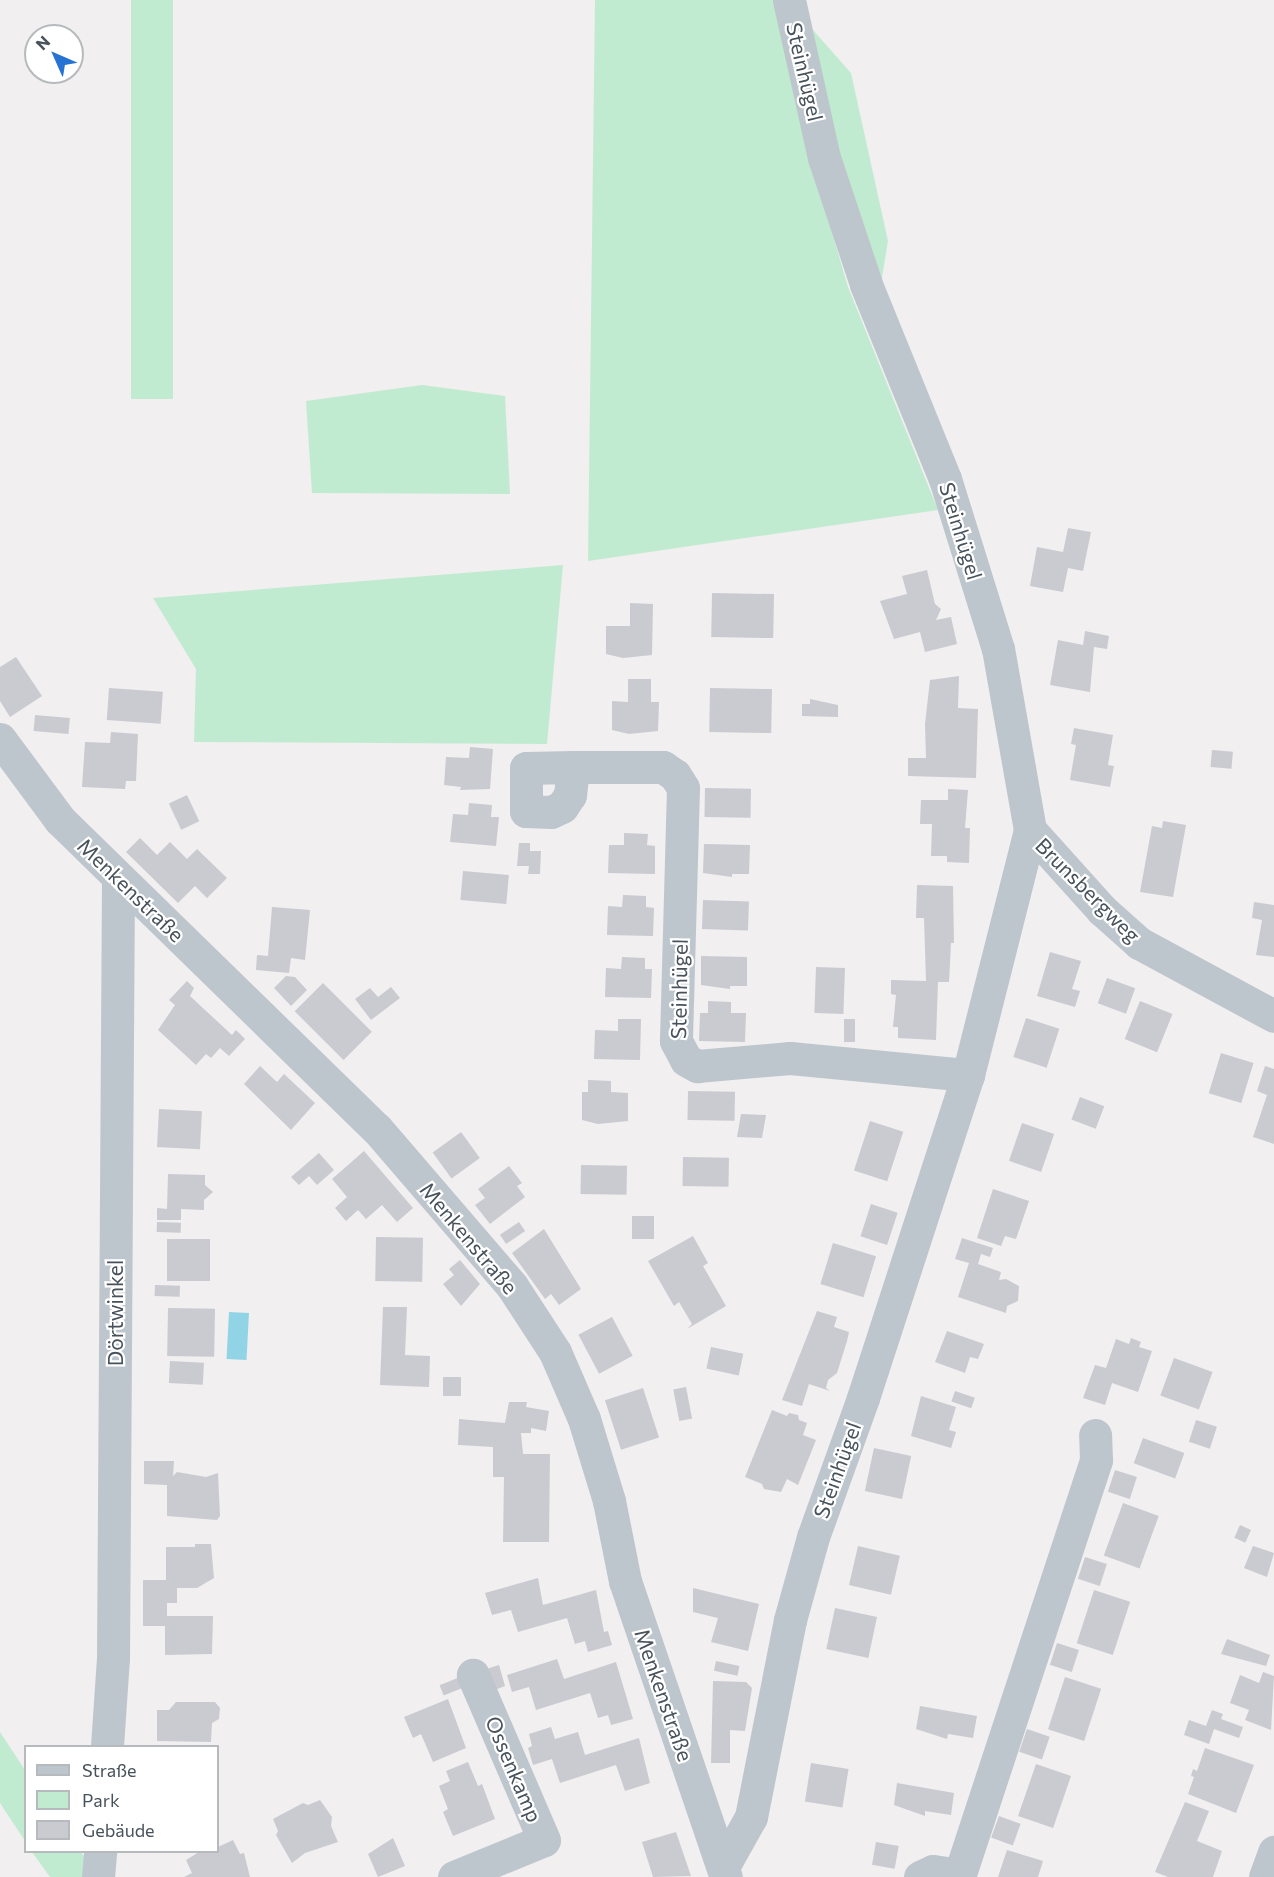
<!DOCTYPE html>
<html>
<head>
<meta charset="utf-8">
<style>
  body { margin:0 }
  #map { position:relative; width:1274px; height:1877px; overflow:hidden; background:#f1efef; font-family:Commissioner,sans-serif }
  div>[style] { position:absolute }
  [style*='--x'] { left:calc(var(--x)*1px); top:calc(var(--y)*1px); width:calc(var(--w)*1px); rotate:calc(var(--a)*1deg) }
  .green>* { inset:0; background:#c1ebd1; transform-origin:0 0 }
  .water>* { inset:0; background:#91d4e5; transform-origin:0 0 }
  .building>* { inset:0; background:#c9cbd1; transform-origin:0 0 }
  .minor>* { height:33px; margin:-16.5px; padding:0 16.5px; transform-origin:16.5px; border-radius:16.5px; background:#bec6cd }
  span { translate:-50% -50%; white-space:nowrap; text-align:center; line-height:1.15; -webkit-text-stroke:4.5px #fff; paint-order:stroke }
  .street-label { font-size:21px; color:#48525b }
  .legend { position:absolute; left:24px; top:1745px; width:195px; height:108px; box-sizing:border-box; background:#fff; border:2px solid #b6babd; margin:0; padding:8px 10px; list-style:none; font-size:18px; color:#48525b }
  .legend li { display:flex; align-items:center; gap:12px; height:30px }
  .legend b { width:30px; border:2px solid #b6babd }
  .north { position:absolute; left:24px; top:24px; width:60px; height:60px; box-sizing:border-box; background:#fff; border:2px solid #b6babd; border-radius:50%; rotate:315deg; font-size:16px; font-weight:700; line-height:24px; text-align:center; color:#48525b }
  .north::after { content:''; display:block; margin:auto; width:21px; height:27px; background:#2773d3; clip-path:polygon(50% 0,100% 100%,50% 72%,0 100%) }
</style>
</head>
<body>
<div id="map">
  <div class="green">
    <i style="left:131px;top:0;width:42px;height:399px"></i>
    <i style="clip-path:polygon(595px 0,774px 0,811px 161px,848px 287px,938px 510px,588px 561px)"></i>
    <i style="clip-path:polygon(805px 21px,851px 73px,888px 241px,880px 289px,835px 145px)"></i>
    <i style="clip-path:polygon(422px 385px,505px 396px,510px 494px,312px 493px,306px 401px)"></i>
    <i style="clip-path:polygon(563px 565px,547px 744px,194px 742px,196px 669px,153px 598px)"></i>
    <i style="clip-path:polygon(0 1732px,25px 1770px,25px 1841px,0 1803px)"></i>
    <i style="clip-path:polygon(32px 1852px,81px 1852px,89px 1863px,86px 1877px,50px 1877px)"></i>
  </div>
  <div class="water">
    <i style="left:229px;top:1312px;width:20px;height:47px;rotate:3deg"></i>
  </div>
  <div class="building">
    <i style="clip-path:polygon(1068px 528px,1091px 532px,1083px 571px,1068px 568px,1063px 592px,1030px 586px,1037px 547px,1063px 552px)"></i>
    <i style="clip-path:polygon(927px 570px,935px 604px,941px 609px,936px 620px,951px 617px,957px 644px,925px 652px,920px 632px,894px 639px,880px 601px,907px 594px,902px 576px)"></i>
    <i style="left:712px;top:593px;width:62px;height:44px;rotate:1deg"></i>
    <i style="clip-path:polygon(630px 603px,653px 604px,652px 655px,623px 658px,606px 654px,606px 626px,630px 626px)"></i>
    <i style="clip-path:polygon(1085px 631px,1109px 636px,1107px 649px,1094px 647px,1090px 692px,1050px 685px,1058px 640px,1083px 645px)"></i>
    <i style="clip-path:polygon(16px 657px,42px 696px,10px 717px,0 701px,0 667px)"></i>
    <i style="clip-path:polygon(959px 676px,958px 708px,978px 709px,976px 778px,908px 776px,908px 758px,926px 758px,925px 724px,930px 680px)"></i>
    <i style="clip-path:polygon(628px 679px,651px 679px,651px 702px,659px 702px,658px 731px,629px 734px,612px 730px,612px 701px,628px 702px)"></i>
    <i style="left:109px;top:688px;width:54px;height:32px;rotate:4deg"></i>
    <i style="left:710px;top:688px;width:62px;height:44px;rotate:1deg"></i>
    <i style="clip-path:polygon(810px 699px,838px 705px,838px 717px,802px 716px,802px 704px,810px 704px)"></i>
    <i style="left:35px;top:715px;width:35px;height:16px;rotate:5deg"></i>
    <i style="clip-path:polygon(1074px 728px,1113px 735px,1108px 765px,1114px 766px,1110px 787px,1070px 780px,1076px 745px,1071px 744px)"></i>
    <i style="clip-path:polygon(111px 732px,138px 734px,136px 781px,126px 781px,125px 789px,82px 787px,85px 742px,110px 743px)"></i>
    <i style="clip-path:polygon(470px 747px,493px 749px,490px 789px,460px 790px,461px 787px,444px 785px,446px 757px,469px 758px)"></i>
    <i style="left:1212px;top:750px;width:21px;height:17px;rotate:5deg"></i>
    <i style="left:705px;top:788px;width:46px;height:29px;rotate:1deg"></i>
    <i style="clip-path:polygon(948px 789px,968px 790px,965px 828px,970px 828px,969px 863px,947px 862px,947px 856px,931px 856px,932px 824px,920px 824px,921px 800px,948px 800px)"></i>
    <i style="left:187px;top:795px;width:29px;height:20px;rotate:65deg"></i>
    <i style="clip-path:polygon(469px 803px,492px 805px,491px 817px,499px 817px,496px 846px,450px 842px,453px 814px,468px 815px)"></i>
    <i style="clip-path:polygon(1163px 821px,1186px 825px,1173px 897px,1140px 892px,1152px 826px,1162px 828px)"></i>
    <i style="clip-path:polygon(624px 833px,648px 834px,647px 845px,655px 846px,655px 874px,608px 873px,609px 845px,624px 845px)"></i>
    <i style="clip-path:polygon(140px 838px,157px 855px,170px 842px,187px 859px,197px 849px,227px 878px,207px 898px,195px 886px,178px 903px,126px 852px)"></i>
    <i style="clip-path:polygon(519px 843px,530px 843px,530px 851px,541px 851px,540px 874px,528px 874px,529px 866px,517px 866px)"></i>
    <i style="clip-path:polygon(704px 844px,750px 845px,749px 874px,732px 874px,732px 877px,703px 873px)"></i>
    <i style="left:463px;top:871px;width:46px;height:29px;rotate:5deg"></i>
    <i style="clip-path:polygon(917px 885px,953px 886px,954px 943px,951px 943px,949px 982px,938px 982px,936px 1040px,898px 1038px,898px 1027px,893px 1027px,896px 995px,891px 994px,891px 980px,926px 981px,924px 918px,916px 918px)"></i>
    <i style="clip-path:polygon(623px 895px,646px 896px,646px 907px,654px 908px,653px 936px,607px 935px,608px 906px,622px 907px)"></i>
    <i style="left:703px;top:900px;width:46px;height:29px;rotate:2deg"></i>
    <i style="clip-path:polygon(1254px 902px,1274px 905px,1274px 957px,1256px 955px,1262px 920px,1252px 918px)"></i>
    <i style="clip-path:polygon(272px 907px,310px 910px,305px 960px,291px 958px,289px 973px,256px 970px,257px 955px,268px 956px)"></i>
    <i style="clip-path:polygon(1050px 952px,1081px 961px,1072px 989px,1080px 991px,1075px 1007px,1037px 996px)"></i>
    <i style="clip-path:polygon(701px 956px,747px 957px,747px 986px,730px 986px,730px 989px,701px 985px)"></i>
    <i style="clip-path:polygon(622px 957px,645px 958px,645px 969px,652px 969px,651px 998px,605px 997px,606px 968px,621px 969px)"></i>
    <i style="left:816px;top:967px;width:29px;height:46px;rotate:2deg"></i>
    <i style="clip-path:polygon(286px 976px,295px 977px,307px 990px,291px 1006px,274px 988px)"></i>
    <i style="left:1107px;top:978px;width:30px;height:27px;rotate:20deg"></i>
    <i style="clip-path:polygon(187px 981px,194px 988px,190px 996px,232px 1035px,236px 1030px,245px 1039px,229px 1056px,220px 1048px,211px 1058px,206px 1054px,196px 1065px,158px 1030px,175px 1005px,169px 1000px)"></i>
    <i style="left:323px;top:983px;width:69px;height:40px;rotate:45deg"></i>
    <i style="clip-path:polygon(391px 987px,400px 998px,371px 1020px,355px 999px,370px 988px,378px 997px)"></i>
    <i style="clip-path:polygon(708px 1001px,731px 1002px,731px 1013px,746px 1013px,745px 1042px,699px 1041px,700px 1013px,708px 1013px)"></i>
    <i style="left:1140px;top:1001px;width:35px;height:41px;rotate:22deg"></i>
    <i style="left:1026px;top:1018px;width:35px;height:41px;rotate:18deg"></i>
    <i style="clip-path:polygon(618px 1019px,641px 1019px,640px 1060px,594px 1059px,595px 1030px,618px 1031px)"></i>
    <i style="left:844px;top:1019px;width:11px;height:23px"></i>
    <i style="left:1221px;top:1053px;width:34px;height:42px;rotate:17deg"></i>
    <i style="clip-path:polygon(260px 1066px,277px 1082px,284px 1074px,315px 1103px,291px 1130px,244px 1084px)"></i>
    <i style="clip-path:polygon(1265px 1066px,1274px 1069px,1274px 1144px,1253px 1137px,1267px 1095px,1257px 1091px)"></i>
    <i style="clip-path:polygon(588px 1080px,611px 1081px,611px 1092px,628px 1093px,628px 1121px,598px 1124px,582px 1120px,582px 1092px,588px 1092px)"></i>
    <i style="left:688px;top:1091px;width:47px;height:29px;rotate:1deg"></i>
    <i style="left:1080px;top:1097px;width:26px;height:24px;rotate:21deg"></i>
    <i style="left:159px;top:1109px;width:43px;height:38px;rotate:3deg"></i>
    <i style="clip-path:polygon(741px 1114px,766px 1115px,762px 1138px,737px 1137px)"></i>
    <i style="left:870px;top:1121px;width:35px;height:52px;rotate:18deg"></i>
    <i style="left:1022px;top:1123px;width:34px;height:40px;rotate:19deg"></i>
    <i style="left:461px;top:1132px;width:32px;height:35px;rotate:54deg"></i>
    <i style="clip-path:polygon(364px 1151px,413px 1208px,397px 1222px,382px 1205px,366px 1219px,358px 1210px,346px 1221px,335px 1208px,347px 1197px,332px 1179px)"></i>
    <i style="clip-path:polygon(319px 1153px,334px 1170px,317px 1185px,309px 1176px,299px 1185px,291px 1177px)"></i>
    <i style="left:683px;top:1157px;width:46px;height:29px;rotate:1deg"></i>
    <i style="left:581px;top:1165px;width:46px;height:29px;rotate:1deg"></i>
    <i style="clip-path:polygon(509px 1166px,522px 1183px,517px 1186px,525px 1197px,490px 1224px,475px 1205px,485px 1198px,478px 1189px)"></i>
    <i style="clip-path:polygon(168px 1174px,205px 1175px,205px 1185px,213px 1192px,204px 1200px,204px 1210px,181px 1209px,181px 1220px,157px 1220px,157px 1208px,167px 1209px)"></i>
    <i style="clip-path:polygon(993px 1189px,1029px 1201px,1016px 1239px,1005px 1236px,1001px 1246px,977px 1238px)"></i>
    <i style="left:871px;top:1204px;width:28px;height:34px;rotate:18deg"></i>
    <i style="left:632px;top:1216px;width:22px;height:23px"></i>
    <i style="left:157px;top:1222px;width:24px;height:10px;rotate:2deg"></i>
    <i style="left:519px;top:1222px;width:11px;height:23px;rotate:56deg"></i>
    <i style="clip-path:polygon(544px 1229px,581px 1289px,559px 1305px,551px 1294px,545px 1299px,512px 1253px)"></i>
    <i style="clip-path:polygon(693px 1236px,708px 1263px,703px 1266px,726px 1306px,687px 1329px,692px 1324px,679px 1302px,674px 1306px,648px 1261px)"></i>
    <i style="left:376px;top:1237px;width:47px;height:44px;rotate:1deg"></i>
    <i style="clip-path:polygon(962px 1238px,993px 1248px,990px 1257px,981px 1254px,978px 1264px,1001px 1272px,999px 1280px,1006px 1279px,1019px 1286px,1018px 1301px,1007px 1306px,1006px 1313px,958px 1297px,969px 1263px,955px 1259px)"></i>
    <i style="left:167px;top:1239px;width:43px;height:42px"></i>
    <i style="left:833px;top:1243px;width:45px;height:43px;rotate:17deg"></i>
    <i style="clip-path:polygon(460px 1260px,480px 1284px,461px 1306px,443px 1284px,454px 1275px,449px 1269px)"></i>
    <i style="left:155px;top:1285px;width:25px;height:11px;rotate:2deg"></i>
    <i style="clip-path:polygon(383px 1307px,407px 1307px,405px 1355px,430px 1356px,429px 1387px,380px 1385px)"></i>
    <i style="left:168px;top:1308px;width:47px;height:48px;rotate:1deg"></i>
    <i style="clip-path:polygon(817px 1311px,837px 1317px,834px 1327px,849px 1332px,847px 1341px,837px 1373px,828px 1380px,826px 1388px,830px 1391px,809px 1384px,802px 1406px,782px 1400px)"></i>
    <i style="left:612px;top:1317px;width:44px;height:38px;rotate:62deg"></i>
    <i style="clip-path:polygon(947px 1331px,984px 1344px,978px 1359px,970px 1357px,965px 1373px,935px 1362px)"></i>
    <i style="clip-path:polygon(1131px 1338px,1141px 1342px,1139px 1347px,1152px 1351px,1138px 1392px,1112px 1383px,1105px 1405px,1083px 1398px,1095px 1365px,1106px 1368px,1116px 1339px,1129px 1344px)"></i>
    <i style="left:711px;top:1347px;width:33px;height:22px;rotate:12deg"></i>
    <i style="left:1174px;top:1358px;width:41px;height:40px;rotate:20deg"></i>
    <i style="left:170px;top:1361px;width:34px;height:22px;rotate:3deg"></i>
    <i style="left:443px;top:1377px;width:18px;height:19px"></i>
    <i style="left:686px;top:1387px;width:32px;height:13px;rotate:79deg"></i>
    <i style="left:643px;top:1388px;width:52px;height:40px;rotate:72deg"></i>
    <i style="left:955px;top:1391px;width:21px;height:11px;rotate:19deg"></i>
    <i style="clip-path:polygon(921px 1396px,956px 1407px,949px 1430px,956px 1432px,951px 1448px,911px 1436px)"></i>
    <i style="clip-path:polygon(509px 1402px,527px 1402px,526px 1407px,549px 1411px,546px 1431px,531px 1428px,531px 1433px,521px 1433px,523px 1454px,550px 1454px,549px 1542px,503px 1542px,504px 1477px,493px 1477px,493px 1447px,458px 1445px,459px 1419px,505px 1423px)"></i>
    <i style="clip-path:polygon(772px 1410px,787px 1416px,789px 1413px,798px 1415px,799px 1420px,807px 1423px,803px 1435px,816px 1440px,798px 1485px,787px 1479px,781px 1492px,764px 1489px,762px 1484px,745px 1477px)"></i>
    <i style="left:1196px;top:1420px;width:22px;height:23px;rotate:18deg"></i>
    <i style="left:1143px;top:1438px;width:44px;height:27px;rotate:20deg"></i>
    <i style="left:874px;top:1448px;width:38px;height:44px;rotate:12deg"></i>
    <i style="clip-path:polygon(144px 1461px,174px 1461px,173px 1476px,177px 1472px,206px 1477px,218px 1473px,220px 1516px,217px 1520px,167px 1516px,167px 1485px,144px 1484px)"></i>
    <i style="left:1115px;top:1470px;width:23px;height:23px;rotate:18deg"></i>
    <i style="left:1123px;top:1503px;width:38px;height:56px;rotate:20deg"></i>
    <i style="left:1240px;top:1525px;width:12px;height:14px;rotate:24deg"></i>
    <i style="clip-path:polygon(195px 1544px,211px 1544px,214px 1578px,197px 1588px,177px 1588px,177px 1603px,167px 1603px,167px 1616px,213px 1616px,212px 1654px,165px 1655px,165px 1626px,143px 1626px,143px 1580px,166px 1580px,166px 1547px,195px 1547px)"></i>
    <i style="left:858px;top:1546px;width:43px;height:40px;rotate:13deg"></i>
    <i style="clip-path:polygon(1253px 1546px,1274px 1553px,1267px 1577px,1244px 1568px)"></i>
    <i style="left:1085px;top:1557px;width:23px;height:23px;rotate:18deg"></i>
    <i style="clip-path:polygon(538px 1578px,543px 1605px,596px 1590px,604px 1632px,608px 1631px,612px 1645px,588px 1652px,585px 1641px,575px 1644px,567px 1618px,518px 1632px,511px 1610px,492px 1615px,485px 1593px)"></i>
    <i style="clip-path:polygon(693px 1588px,759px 1604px,748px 1651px,711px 1642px,718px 1618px,693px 1612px)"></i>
    <i style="left:1094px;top:1590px;width:38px;height:56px;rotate:18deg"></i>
    <i style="left:835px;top:1608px;width:43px;height:42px;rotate:12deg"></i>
    <i style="clip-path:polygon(1227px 1639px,1270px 1655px,1266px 1666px,1221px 1654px)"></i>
    <i style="left:1057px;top:1643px;width:23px;height:23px;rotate:18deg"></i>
    <i style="clip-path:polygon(557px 1659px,564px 1679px,616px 1662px,633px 1719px,611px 1725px,608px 1715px,598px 1718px,590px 1693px,536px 1710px,529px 1687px,512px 1692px,507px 1675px)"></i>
    <i style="left:716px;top:1661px;width:24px;height:10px;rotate:12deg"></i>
    <i style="clip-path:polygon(499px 1665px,505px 1686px,492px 1691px,483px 1670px)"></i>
    <i style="clip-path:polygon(1263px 1672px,1274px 1676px,1271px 1730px,1245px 1720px,1249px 1710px,1230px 1703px,1240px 1675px,1259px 1683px)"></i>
    <i style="left:460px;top:1677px;width:11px;height:22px;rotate:68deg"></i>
    <i style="left:1065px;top:1677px;width:38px;height:55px;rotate:18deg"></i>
    <i style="clip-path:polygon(713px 1681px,746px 1682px,752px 1688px,745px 1731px,730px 1730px,730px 1763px,711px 1763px)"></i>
    <i style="clip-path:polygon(448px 1699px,466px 1748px,433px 1762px,421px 1734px,413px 1738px,404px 1717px)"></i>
    <i style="clip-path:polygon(176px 1702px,215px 1702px,220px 1708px,219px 1719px,212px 1723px,211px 1742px,157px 1741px,157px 1710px,169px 1710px)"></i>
    <i style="clip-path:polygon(920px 1706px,977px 1716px,973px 1738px,948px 1734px,947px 1739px,916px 1729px)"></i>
    <i style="clip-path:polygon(1212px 1710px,1223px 1714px,1221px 1719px,1243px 1727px,1239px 1738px,1214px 1729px,1209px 1744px,1184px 1735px,1189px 1720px,1206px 1726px)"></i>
    <i style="clip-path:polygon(551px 1727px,555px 1739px,578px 1732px,585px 1755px,639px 1738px,650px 1783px,625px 1791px,616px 1765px,560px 1783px,552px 1759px,533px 1765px,528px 1748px,532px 1746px,529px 1734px)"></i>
    <i style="left:1027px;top:1729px;width:24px;height:24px;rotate:19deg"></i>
    <i style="clip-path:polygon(1205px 1748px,1254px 1765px,1236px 1813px,1188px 1794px,1194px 1777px,1191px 1776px,1193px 1769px,1197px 1771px)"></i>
    <i style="clip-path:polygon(468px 1762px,478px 1786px,482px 1784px,495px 1819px,453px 1836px,443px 1812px,448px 1809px,439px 1786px,450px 1781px,446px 1771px)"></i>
    <i style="left:811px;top:1763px;width:38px;height:39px;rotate:9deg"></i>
    <i style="left:1036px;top:1764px;width:37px;height:55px;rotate:19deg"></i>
    <i style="clip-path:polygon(897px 1783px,954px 1793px,951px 1815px,925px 1811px,925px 1816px,894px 1805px)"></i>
    <i style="clip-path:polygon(320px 1800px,332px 1817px,331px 1826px,338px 1842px,305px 1853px,292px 1863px,276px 1835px,278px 1831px,273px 1819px,303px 1803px,308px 1805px)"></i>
    <i style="clip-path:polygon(1185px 1802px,1209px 1811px,1197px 1841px,1222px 1851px,1213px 1877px,1168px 1877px,1155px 1872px)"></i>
    <i style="left:999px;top:1816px;width:23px;height:23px;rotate:20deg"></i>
    <i style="clip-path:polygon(676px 1832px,691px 1876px,653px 1877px,642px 1842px)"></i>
    <i style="clip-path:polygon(393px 1838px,405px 1866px,378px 1877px,368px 1854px)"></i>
    <i style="clip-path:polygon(233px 1840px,240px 1854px,244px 1853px,250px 1877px,184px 1877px,192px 1873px,186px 1860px,199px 1852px,218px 1852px,218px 1847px)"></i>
    <i style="left:876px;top:1842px;width:23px;height:23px;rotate:10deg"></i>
    <i style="clip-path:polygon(1007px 1850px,1043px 1861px,1038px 1877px,998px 1877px)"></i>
  </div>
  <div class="minor">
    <i style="--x:0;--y:739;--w:101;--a:53.5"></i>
    <i style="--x:60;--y:820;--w:443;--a:44.3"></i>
    <i style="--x:377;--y:1129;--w:207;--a:49.3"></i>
    <i style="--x:512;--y:1286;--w:79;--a:56.9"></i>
    <i style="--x:555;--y:1352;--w:73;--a:66.6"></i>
    <i style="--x:584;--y:1419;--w:86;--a:73"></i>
    <i style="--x:609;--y:1501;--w:82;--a:78.7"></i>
    <i style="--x:625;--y:1581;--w:313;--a:71.2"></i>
    <i style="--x:573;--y:767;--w:28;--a:96"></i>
    <i style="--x:570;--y:795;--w:14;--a:124"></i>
    <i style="--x:562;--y:807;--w:12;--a:156"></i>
    <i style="--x:551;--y:812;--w:25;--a:-178"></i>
    <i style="--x:526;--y:811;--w:43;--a:-90"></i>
    <i style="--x:526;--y:768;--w:47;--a:-1.2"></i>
    <i style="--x:573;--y:767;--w:90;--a:0"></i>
    <i style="--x:663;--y:767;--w:14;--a:34"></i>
    <i style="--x:675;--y:775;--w:15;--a:58"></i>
    <i style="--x:683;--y:788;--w:253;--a:91.6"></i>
    <i style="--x:676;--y:1041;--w:21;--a:62"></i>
    <i style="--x:686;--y:1060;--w:13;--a:29"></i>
    <i style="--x:697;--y:1066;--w:93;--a:-4.9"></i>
    <i style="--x:790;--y:1058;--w:179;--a:5.5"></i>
    <i style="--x:1030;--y:830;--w:108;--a:48"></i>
    <i style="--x:1102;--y:910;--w:50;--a:41.7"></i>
    <i style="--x:1139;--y:943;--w:153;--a:28.4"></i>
    <i style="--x:107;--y:1746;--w:88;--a:-86.1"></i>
    <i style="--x:113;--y:1658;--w:779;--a:-89.63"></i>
    <i style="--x:723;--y:1867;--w:57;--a:-60.8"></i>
    <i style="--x:751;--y:1817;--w:201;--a:-78.8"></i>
    <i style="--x:790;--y:1620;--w:86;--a:-74.5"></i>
    <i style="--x:813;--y:1537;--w:148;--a:-70.2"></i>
    <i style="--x:863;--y:1398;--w:340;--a:-72"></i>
    <i style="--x:968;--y:1075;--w:253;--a:-75.8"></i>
    <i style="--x:1030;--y:830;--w:184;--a:-100"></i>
    <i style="--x:998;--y:649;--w:178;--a:-107.3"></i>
    <i style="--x:945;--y:479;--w:210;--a:-112.1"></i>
    <i style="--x:866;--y:284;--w:133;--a:-108.4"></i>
    <i style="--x:824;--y:158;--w:162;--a:-102.5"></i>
    <i style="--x:98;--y:1877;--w:25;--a:-85"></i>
    <i style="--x:454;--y:1877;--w:97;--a:-22.3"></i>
    <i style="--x:544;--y:1840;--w:180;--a:-113.3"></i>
    <i style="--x:920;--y:1877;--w:14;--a:-25"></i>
    <i style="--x:933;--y:1871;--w:27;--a:8"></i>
    <i style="--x:959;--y:1877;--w:439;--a:-71.8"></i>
    <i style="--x:1096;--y:1460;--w:25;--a:-92"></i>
    <i style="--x:1265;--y:1877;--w:27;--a:-70"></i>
  </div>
  <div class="street-label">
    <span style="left:805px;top:72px;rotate:77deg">Steinhügel</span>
    <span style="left:961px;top:531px;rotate:73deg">Steinhügel</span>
    <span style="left:131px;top:890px;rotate:44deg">Menkenstraße</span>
    <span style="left:1088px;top:890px;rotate:45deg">Brunsbergweg</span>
    <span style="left:679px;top:989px;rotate:-89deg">Steinhügel</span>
    <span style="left:469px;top:1238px;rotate:50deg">Menkenstraße</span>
    <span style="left:115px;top:1313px;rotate:-90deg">Dörtwinkel</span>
    <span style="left:837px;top:1470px;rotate:-70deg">Steinhügel</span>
    <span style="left:664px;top:1695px;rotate:71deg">Menkenstraße</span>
    <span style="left:514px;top:1769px;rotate:67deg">Ossenkamp</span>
  </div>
  <ul class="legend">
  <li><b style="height:8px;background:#bec6cd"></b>Straße</li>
  <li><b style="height:16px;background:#c1ebd1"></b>Park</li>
  <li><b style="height:16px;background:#c9cbd1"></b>Gebäude</li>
  </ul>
  <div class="north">N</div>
</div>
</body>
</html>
